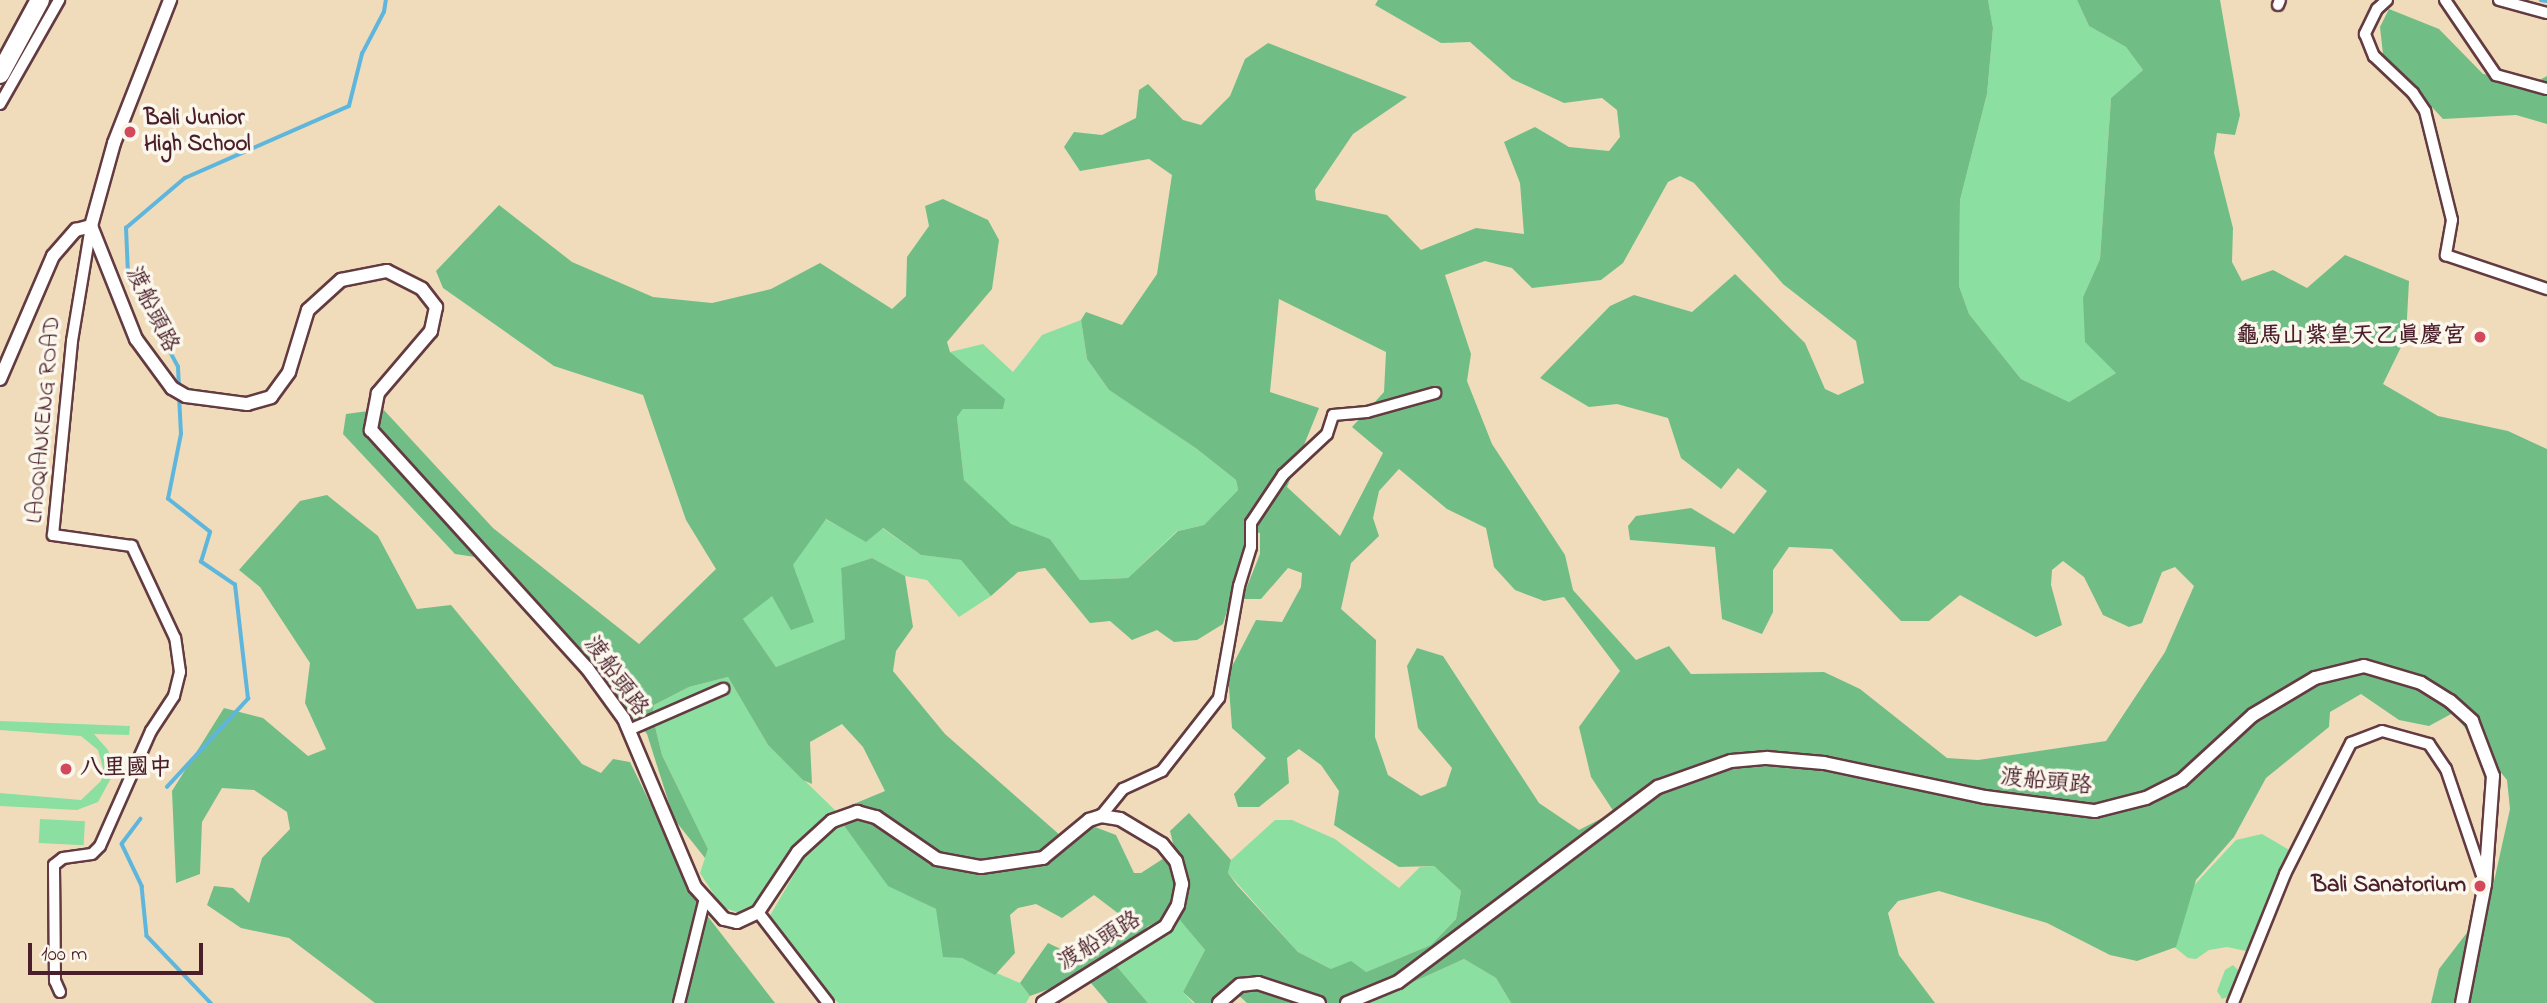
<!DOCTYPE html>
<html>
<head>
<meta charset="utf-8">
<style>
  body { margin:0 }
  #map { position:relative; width:2547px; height:1003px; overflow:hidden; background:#f0dcbb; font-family:"Indie Flower","LXGW WenKai TC",sans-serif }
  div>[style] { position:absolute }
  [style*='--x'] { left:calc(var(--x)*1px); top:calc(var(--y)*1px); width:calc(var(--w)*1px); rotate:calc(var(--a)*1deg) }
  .green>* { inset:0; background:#8bdfa0; transform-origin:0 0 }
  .forest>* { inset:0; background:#70be86 }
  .stream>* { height:3.5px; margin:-1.75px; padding:0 1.75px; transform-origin:1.75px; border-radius:1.75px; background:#5fb6dc }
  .roads { filter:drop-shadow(2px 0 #633b41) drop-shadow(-2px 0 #633b41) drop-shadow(0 2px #633b41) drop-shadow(0 -2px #633b41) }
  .minor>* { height:10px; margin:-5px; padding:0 5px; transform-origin:5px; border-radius:5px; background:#fff }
  .tertiary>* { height:12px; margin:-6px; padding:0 6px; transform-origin:6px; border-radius:6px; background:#fff }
  .trunk>* { height:18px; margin:-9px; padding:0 9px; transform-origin:9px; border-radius:9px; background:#fff }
  .dots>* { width:19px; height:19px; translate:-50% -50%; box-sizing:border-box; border:4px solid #fbf7ec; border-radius:50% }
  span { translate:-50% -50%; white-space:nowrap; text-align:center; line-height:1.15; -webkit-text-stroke:7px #fbf7ec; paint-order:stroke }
  .poi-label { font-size:23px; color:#4a1f2b; font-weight:700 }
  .left { translate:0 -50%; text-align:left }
  .right { translate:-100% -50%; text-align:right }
  .street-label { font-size:23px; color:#4a1f2b }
  .scale { position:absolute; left:28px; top:943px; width:175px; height:32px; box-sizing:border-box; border:4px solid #4a1f2b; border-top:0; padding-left:9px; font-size:21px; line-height:24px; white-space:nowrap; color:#4a1f2b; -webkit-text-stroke:5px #fbf7ec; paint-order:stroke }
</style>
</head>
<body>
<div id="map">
  <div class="green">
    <i style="clip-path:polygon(1988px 0,2077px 0,2089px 26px,2126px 47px,2143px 70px,2111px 98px,2100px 259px,2083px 297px,2116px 373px,2069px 402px,2021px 379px,1969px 314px,1959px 286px,1960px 200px,1987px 94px,1993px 28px)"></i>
    <i style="clip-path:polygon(1081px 320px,1087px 359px,1109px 390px,1197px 449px,1236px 480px,1238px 490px,1204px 525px,1177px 531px,1128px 578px,1080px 580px,1050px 539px,1011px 525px,964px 480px,957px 417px,963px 409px,1002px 409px,950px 352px,983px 344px,1013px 372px,1042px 335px)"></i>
    <i style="clip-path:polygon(825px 519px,866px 541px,882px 528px,921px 555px,961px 560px,991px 596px,959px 617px,927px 580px,905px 576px,872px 558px,841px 568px,846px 639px,776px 667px,743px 619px,772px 595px)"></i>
    <i style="clip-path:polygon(728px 677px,768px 745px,840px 815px,752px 911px,739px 913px,722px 907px,700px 873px,708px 849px,662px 755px,652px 714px,654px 705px,689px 687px)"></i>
    <i style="clip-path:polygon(0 721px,130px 726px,129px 735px,94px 734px,108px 750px,115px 771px,98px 802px,77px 810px,0 806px,0 793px,81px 800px,101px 781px,103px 768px,98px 750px,81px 736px,0 730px)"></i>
    <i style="left:40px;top:819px;width:45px;height:24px;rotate:3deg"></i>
    <i style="clip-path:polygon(1275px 820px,1292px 820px,1335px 839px,1399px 888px,1420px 867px,1434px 866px,1461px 891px,1456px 919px,1431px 945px,1366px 972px,1331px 969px,1298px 952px,1228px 873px,1231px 860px)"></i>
    <i style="clip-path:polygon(842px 823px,888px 885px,936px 909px,962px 958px,1020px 983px,1030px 996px,1026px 1003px,838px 1003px,768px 919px,803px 859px)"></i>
    <i style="clip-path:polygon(2262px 834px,2291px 851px,2246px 951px,2227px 947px,2209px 950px,2196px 959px,2188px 958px,2173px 946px,2184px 896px,2236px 840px)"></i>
    <i style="clip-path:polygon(1176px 914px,1205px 950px,1183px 992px,1193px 1003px,1148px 1003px,1113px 962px,1148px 926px)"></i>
    <i style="clip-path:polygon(1464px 959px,1496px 978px,1511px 1003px,1367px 1003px)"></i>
    <i style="clip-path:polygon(2233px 965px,2240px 972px,2231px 996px,2222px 999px,2217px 991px,2225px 970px)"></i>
  </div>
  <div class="forest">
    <i style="clip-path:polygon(evenodd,1378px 0,1988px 0,1993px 28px,1987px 94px,1960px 200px,1959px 286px,1969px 314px,2021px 379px,2069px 402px,2116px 373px,2085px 342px,2083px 297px,2100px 259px,2111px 98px,2143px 70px,2126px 47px,2089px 26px,2077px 0,2220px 0,2240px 115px,2235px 135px,2217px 133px,2214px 153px,2233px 228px,2232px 262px,2242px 281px,2273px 270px,2307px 288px,2345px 255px,2409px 281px,2406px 337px,2383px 384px,2438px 416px,2508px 431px,2547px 449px,2547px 1003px,2431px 1003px,2439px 969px,2489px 904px,2510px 809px,2507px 780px,2453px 713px,2429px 726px,2399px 720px,2361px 694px,2330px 712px,2329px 727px,2266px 778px,2234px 837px,2196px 880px,2176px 947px,2137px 961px,2110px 955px,2047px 923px,1939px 891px,1898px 901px,1888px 913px,1899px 955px,1935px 1003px,1511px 1003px,1496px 978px,1464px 959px,1367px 1003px,1247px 1003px,1234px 991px,1228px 1003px,1195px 1003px,1183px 992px,1205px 950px,1175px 914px,1148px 926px,1113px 962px,1148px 1003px,1108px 1003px,1085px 976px,1030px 996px,1020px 983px,1048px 943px,1067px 952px,1102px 939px,1123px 917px,1094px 895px,1062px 918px,1036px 904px,1018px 908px,1010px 915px,1015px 953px,995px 975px,962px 958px,943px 957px,936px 909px,888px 886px,842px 823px,849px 806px,885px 791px,863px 747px,842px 724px,810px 742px,812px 784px,803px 780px,768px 745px,728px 677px,689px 687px,654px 705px,652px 714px,662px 755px,708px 849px,705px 858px,674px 819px,647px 734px,502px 561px,455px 554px,343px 434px,346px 414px,383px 409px,493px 528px,639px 644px,716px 569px,686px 520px,643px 395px,554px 366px,443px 288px,436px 271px,499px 205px,572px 262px,653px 297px,712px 303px,771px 289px,820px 263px,892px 309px,906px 296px,907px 257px,929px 226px,925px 206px,943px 199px,988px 220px,999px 240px,992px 289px,947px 342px,950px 352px,1005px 399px,1003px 409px,963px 409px,957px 417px,964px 480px,1011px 524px,1050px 539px,1080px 580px,1128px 578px,1178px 531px,1204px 525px,1238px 490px,1236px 480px,1197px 449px,1109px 390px,1087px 359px,1081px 320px,1086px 312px,1122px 325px,1157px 274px,1172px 175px,1149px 159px,1080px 171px,1064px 147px,1074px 132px,1102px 135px,1136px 118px,1139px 90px,1148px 84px,1183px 120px,1201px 125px,1230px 96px,1245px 59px,1268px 43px,1407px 97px,1353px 134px,1315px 190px,1316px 200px,1387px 215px,1421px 250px,1476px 228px,1524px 234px,1520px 183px,1504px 142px,1535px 127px,1569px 147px,1609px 151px,1620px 137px,1617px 110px,1602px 98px,1564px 103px,1512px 79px,1470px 42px,1441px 43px,1375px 5px,1378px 0,1680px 176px,1694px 183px,1783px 284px,1856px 341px,1864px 383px,1838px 395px,1825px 389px,1805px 343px,1735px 274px,1692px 312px,1634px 295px,1610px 306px,1540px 378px,1589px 407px,1617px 404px,1668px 418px,1681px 458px,1721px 489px,1738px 468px,1767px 491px,1734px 534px,1691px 508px,1636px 516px,1628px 526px,1630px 540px,1715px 547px,1722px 619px,1762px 634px,1773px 612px,1773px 570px,1789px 547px,1832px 549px,1901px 621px,1929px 621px,1960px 595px,2036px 637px,2062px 625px,2051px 585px,2052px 570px,2063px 561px,2084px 577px,2103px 615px,2129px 627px,2142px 623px,2162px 572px,2175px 567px,2194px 586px,2165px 652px,2106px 741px,1978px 760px,1947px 758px,1860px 689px,1824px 672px,1691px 674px,1669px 646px,1636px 660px,1573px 590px,1565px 555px,1492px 444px,1467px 381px,1471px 354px,1445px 275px,1485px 261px,1512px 268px,1532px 288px,1601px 280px,1623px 263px,1668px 182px,1680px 176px,1378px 0,1279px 299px,1386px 352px,1384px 392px,1352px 427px,1383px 453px,1340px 536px,1287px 487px,1319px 408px,1270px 392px,1279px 299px,1378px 0,1399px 469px,1447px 509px,1486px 528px,1494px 567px,1515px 590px,1544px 601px,1564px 597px,1620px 671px,1579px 727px,1591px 777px,1614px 812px,1579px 830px,1539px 803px,1443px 656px,1417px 648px,1407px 666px,1418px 728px,1452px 768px,1446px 786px,1421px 796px,1388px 775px,1375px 737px,1376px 640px,1341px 609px,1351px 563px,1379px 536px,1373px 518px,1379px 491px,1399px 469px,1378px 0,826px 519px,866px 542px,883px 528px,921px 555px,961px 560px,991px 596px,1018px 572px,1045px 568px,1090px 623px,1110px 621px,1132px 640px,1157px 630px,1174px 642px,1197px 640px,1223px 624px,1251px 532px,1260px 533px,1260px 554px,1242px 599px,1261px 599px,1288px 568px,1302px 573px,1301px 587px,1282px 622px,1256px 620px,1228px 674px,1232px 728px,1266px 758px,1234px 794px,1238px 807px,1259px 807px,1289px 783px,1287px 758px,1299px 749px,1321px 765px,1339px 791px,1334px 825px,1399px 867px,1434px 866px,1461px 891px,1456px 919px,1431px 945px,1366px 972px,1351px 961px,1331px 969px,1298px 952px,1237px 885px,1228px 873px,1231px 860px,1189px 813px,1170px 831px,1175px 851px,1141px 873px,1134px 873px,1116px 835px,1095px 827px,1061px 836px,945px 734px,893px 671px,896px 651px,913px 627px,905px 576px,872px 558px,841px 568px,845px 639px,776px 667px,743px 619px,772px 596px,791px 630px,814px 622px,793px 565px,826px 519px)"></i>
    <i style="clip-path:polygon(2389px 9px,2439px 29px,2483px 74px,2536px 82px,2547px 76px,2547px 124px,2516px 115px,2443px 119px,2383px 54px,2380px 27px)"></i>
    <i style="clip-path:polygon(327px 495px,378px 536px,417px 609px,451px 605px,582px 764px,601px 773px,613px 759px,630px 762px,702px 909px,775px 1003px,375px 1003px,289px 938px,241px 928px,207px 905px,214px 886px,233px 888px,249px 903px,262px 858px,290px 829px,287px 812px,254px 790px,222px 788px,202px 822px,200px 874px,176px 883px,172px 791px,224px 708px,263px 718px,308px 756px,326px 749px,305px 703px,310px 663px,260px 587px,239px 570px,300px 501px)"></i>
  </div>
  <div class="stream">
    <i style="--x:2541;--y:0;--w:6;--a:9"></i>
    <i style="--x:179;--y:387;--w:20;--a:-93"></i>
    <i style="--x:178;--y:367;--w:106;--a:-118.3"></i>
    <i style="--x:128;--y:274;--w:46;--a:-92.5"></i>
    <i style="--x:126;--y:228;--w:77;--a:-40.3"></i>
    <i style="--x:185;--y:178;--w:179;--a:-23.7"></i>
    <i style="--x:349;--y:106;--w:54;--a:-76"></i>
    <i style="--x:362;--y:54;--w:47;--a:-62.4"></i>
    <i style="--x:384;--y:12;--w:12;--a:-81"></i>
    <i style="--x:167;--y:787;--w:120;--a:-47.4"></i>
    <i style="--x:248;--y:699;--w:115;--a:-96.5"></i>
    <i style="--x:235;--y:585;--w:41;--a:-145.9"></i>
    <i style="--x:201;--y:562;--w:31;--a:-73"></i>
    <i style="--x:210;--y:532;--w:53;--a:-141.8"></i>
    <i style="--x:168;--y:499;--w:66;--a:-78.7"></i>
    <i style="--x:181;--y:434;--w:39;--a:-93"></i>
    <i style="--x:141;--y:819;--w:31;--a:127"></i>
    <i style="--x:122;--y:844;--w:47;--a:64.5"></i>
    <i style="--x:142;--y:886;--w:50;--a:84.3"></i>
    <i style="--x:147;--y:936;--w:93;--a:46.3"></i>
  </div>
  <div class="roads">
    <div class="minor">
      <i style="--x:2387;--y:0;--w:13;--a:138"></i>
      <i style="--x:2377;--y:9;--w:28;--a:116"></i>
      <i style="--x:2365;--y:34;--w:24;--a:68"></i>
      <i style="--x:2374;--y:56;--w:54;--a:43.5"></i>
      <i style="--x:2413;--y:93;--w:22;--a:56"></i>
      <i style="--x:2425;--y:111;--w:112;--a:76.1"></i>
      <i style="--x:2452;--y:220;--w:36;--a:100"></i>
      <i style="--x:2446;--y:255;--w:107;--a:18.6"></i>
      <i style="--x:2445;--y:0;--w:91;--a:55.8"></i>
      <i style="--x:2496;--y:75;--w:53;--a:15.4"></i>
      <i style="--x:2499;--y:0;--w:50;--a:15.2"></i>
      <i style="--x:2278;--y:5;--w:5;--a:-68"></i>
      <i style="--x:0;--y:104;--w:120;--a:-60.4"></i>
      <i style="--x:629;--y:730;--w:103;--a:-23.6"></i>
      <i style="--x:1101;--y:816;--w:35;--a:-51"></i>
      <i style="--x:1123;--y:789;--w:43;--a:-24.8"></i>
      <i style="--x:1162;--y:771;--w:93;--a:-52"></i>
      <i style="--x:1219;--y:698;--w:114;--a:-79.9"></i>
      <i style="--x:1239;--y:586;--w:41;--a:-72.9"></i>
      <i style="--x:1251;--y:547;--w:24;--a:-90"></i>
      <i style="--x:1251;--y:523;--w:58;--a:-56.3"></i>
      <i style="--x:1283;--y:475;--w:60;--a:-43"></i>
      <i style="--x:1327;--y:434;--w:20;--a:-72"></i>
      <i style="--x:1333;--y:415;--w:34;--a:-5"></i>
      <i style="--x:1367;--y:412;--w:71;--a:-15.6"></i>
      <i style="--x:758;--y:912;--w:115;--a:52.4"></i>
      <i style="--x:60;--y:992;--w:12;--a:-114"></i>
      <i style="--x:55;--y:981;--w:116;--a:-90.5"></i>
      <i style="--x:54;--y:865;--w:11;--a:-38"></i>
      <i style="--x:63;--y:858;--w:29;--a:-8"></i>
      <i style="--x:92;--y:854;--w:11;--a:-45"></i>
      <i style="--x:100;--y:846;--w:126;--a:-66.1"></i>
      <i style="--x:151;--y:731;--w:42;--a:-56.7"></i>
      <i style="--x:174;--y:696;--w:25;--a:-76"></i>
      <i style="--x:180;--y:672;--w:34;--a:-98"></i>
      <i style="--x:175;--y:638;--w:102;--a:-115.1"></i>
      <i style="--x:132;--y:546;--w:80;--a:-172.1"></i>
      <i style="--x:53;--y:535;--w:195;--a:-84.4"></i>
      <i style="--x:72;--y:341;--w:117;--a:-80.6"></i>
      <i style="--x:679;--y:1003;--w:108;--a:-76.1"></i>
      <i style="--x:2233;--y:1003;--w:139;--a:-68"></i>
      <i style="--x:2285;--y:874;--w:147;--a:-63.3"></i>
      <i style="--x:2351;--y:743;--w:33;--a:-21"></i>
      <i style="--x:2382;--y:731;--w:49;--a:15.5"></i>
      <i style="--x:2429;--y:744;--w:30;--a:56"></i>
      <i style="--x:2446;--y:769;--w:121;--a:71.3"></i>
    </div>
    <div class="tertiary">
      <i style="--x:91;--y:226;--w:122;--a:68.3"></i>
      <i style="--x:136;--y:339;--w:61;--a:53.7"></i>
      <i style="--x:172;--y:388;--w:16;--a:30"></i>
      <i style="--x:186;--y:396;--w:62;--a:7.5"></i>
      <i style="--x:247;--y:404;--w:25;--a:-16"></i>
      <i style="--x:271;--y:397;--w:31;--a:-54"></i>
      <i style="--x:289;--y:372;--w:65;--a:-73"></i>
      <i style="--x:308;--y:310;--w:45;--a:-42.3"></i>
      <i style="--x:341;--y:280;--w:47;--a:-11.1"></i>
      <i style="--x:387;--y:271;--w:39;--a:27"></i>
      <i style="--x:422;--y:289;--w:23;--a:52"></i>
      <i style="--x:436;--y:307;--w:25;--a:102"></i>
      <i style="--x:431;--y:331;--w:82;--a:130.5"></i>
      <i style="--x:378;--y:393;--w:38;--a:101"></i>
      <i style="--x:371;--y:430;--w:321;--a:47.8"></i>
      <i style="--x:587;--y:668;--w:63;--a:54"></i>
      <i style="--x:624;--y:719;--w:182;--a:67.1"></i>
      <i style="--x:695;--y:887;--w:43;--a:47.8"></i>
      <i style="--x:724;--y:919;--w:13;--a:13"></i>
      <i style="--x:737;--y:922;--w:23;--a:-25"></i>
      <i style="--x:758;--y:912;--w:72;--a:-56.3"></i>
      <i style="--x:798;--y:852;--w:46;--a:-42.4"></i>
      <i style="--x:832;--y:821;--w:27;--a:-20"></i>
      <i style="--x:857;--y:812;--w:20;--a:15"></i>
      <i style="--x:876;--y:817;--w:74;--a:34.5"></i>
      <i style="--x:937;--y:859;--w:45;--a:10.3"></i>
      <i style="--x:981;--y:867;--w:63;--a:-8.3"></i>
      <i style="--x:1043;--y:858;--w:60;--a:-39.6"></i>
      <i style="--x:1089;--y:820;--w:13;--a:-18"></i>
      <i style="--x:1101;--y:816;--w:19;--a:9"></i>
      <i style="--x:1120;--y:819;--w:49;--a:30.8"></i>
      <i style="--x:1162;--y:844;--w:22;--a:51"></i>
      <i style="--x:1176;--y:861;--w:24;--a:75"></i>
      <i style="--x:1182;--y:884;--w:21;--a:101"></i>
      <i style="--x:1178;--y:905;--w:24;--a:120"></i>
      <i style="--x:1166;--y:926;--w:145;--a:148"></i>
      <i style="--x:0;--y:379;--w:134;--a:-66.7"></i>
      <i style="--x:53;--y:256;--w:35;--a:-49"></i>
      <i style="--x:76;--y:230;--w:16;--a:-15"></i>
      <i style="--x:91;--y:226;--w:86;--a:-74.5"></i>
      <i style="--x:114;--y:143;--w:154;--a:-68.6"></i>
      <i style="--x:1219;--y:1003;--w:28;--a:-41"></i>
      <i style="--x:1240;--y:985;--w:18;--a:-6"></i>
      <i style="--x:1258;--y:983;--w:64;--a:18.2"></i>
      <i style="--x:1347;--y:1003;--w:55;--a:-22.4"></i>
      <i style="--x:1398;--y:982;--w:325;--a:-36.9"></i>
      <i style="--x:1658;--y:787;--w:77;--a:-19.6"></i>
      <i style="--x:1731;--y:761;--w:36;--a:-5"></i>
      <i style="--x:1767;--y:758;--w:57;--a:5"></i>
      <i style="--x:1824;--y:763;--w:165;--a:11.9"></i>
      <i style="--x:1985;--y:797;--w:111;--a:7.3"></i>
      <i style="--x:2095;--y:811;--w:53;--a:-14.3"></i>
      <i style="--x:2146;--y:798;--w:40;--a:-26.6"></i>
      <i style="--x:2182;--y:780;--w:96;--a:-42.5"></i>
      <i style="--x:2253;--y:715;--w:72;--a:-30.8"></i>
      <i style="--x:2315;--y:678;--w:50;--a:-13.8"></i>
      <i style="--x:2364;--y:666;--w:59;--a:16.6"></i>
      <i style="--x:2421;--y:683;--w:34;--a:32"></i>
      <i style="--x:2450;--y:701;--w:30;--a:42"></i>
      <i style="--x:2472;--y:721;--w:59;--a:69.1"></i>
      <i style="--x:2493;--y:776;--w:108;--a:94.2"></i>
      <i style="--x:2485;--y:884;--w:121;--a:100.9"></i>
    </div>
    <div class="trunk">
      <i style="--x:0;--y:74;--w:84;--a:-61.6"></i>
    </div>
  </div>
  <div class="dots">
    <i style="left:130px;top:132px;background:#d1495b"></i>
    <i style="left:2480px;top:337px;background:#d1495b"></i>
    <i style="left:66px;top:769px;background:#d1495b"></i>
    <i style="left:2480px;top:886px;background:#d1495b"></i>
  </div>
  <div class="poi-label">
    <span class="left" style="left:144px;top:132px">Bali Junior<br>High School</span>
    <span class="right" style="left:2466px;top:337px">龜馬山紫皇天乙真慶宮</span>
    <span class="left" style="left:80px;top:769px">八里國中</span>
    <span class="right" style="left:2466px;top:886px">Bali Sanatorium</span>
  </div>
  <div class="street-label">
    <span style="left:151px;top:310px;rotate:64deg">渡船頭路</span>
    <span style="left:45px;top:420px;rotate:-85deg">LAOQIANKENG ROAD</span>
    <span style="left:615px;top:677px;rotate:54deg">渡船頭路</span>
    <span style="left:2046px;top:783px;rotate:6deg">渡船頭路</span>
    <span style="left:1100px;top:942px;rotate:-31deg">渡船頭路</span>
  </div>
  <div class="scale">100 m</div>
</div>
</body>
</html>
